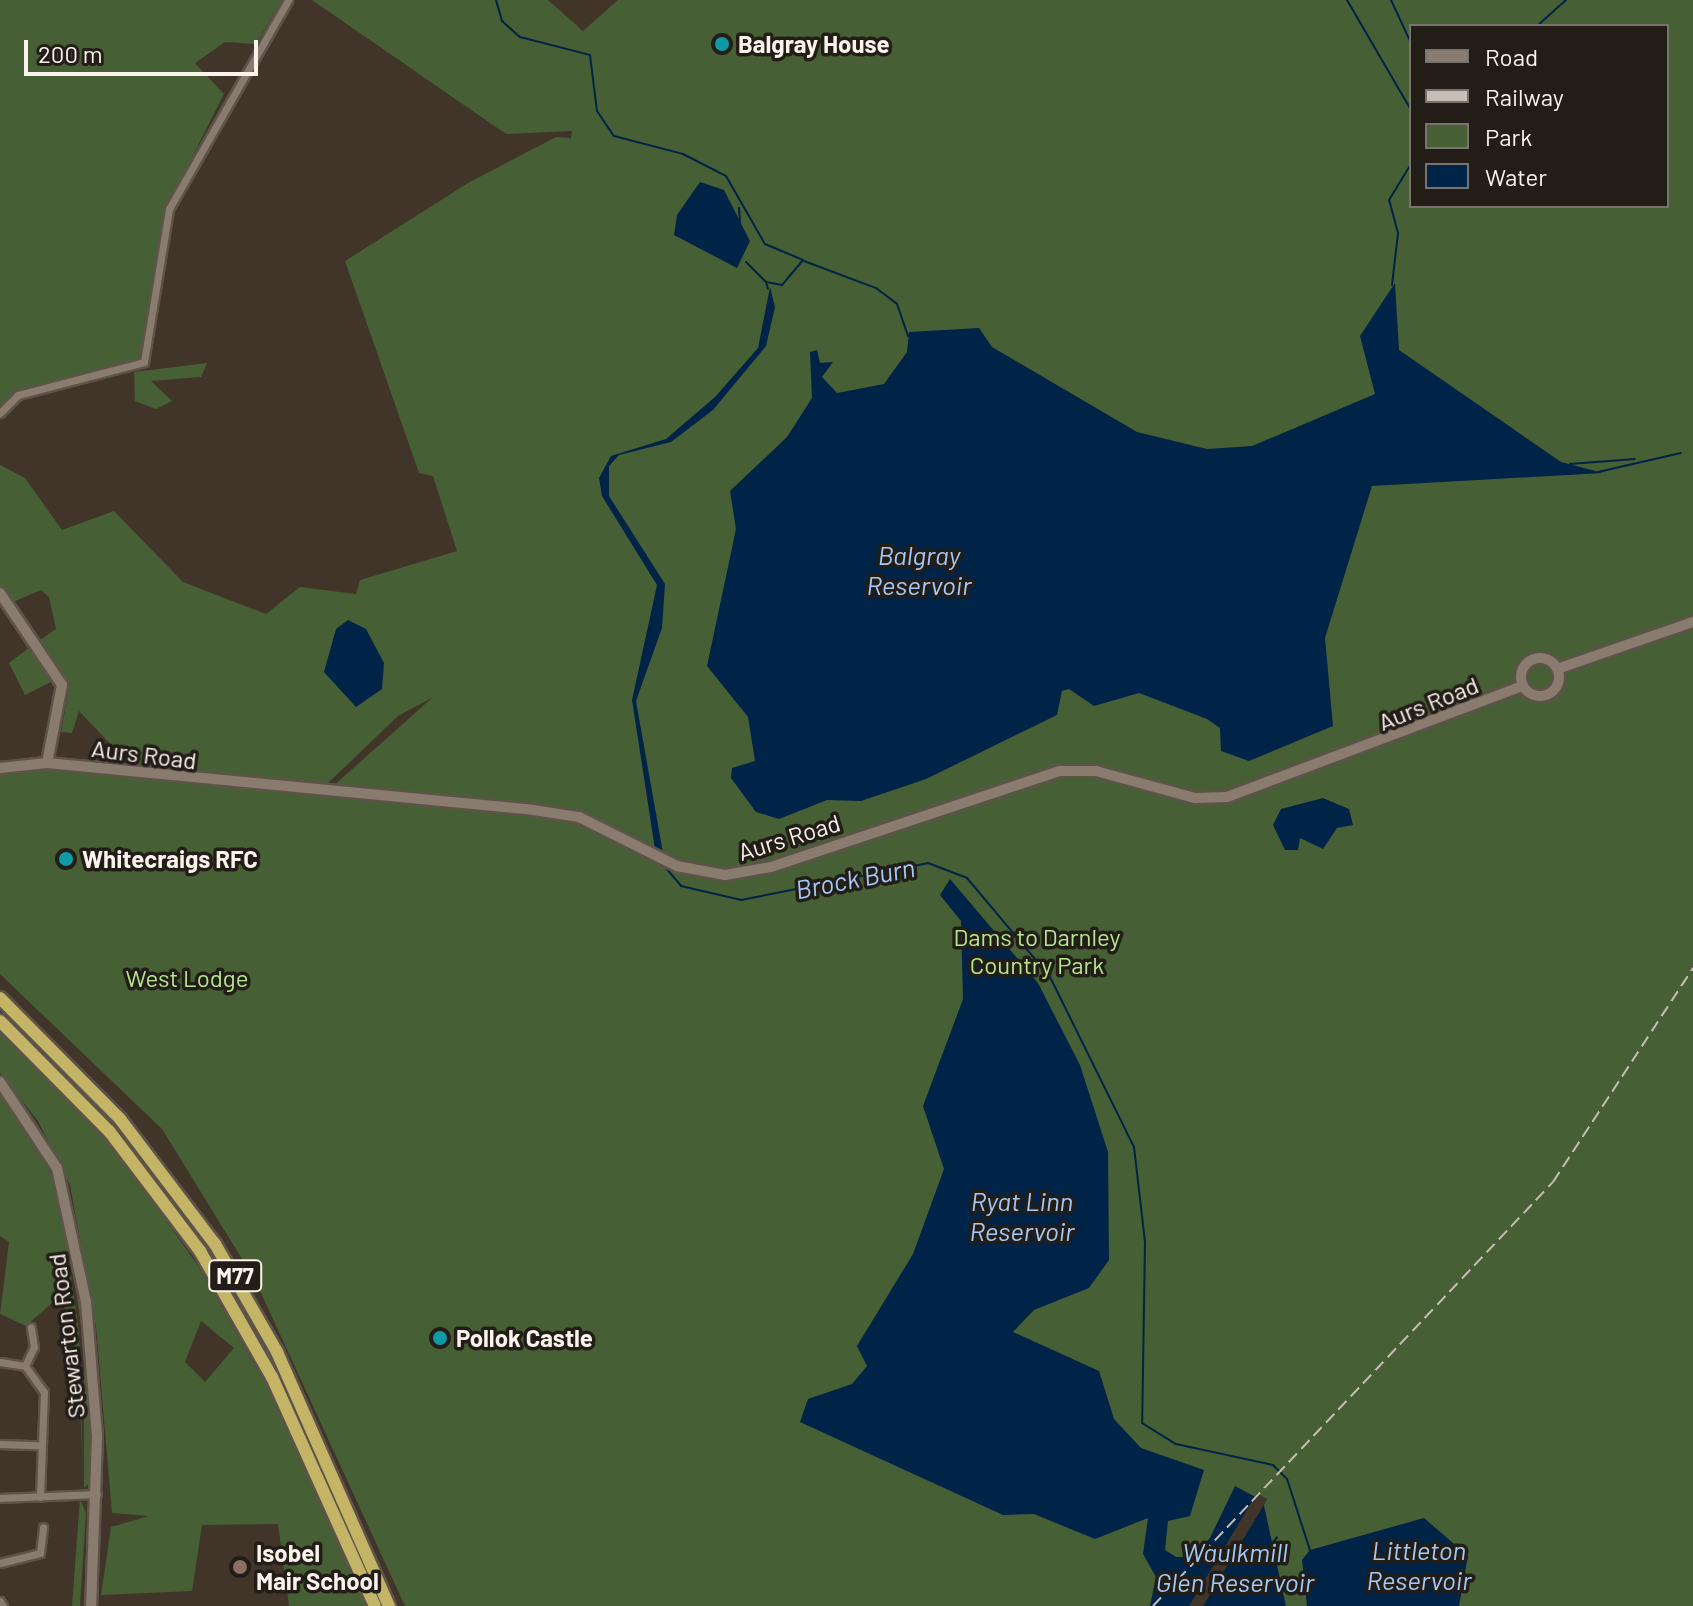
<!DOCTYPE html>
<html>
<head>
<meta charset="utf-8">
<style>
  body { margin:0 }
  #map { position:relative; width:1693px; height:1606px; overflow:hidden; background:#413429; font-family:Barlow,sans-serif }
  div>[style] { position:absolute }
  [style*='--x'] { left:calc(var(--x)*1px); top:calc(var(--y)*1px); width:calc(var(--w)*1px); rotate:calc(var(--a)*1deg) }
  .green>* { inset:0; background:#475f34 }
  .water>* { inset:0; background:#002348 }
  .pier>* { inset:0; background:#413429; transform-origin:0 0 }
  .stream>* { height:2px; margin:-1px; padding:0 1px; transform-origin:1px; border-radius:1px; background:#002348 }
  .roads { filter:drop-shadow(2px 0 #5e534a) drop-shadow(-2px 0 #5e534a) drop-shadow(0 2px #5e534a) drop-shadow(0 -2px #5e534a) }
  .street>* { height:7px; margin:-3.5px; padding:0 3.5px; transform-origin:3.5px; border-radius:3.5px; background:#897b6e }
  .secondary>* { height:10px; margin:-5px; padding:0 5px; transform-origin:5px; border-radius:5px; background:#897b6e }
  .secondary>.ring { margin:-5px; padding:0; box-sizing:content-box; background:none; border:10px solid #897b6e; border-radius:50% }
  .highway>* { height:12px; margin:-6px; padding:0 6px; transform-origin:6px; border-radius:6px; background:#c3b565 }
  .rail>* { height:2px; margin-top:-1px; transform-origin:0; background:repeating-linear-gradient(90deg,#c6bdb5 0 12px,transparent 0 18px) }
  .dots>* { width:22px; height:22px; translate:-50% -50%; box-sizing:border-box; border:4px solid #231d18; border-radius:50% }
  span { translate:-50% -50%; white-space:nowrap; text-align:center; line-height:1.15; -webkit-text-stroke:7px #231d18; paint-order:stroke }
  .shield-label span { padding:2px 6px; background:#231d18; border:2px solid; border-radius:6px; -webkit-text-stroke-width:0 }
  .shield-label { font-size:22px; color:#fbf3ec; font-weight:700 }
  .poi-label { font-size:24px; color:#fbf3ec; font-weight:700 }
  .left { translate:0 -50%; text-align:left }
  .street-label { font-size:24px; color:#fbf3ec }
  .park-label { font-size:24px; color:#b4e78d }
  .water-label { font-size:26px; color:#a2c9f7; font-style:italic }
  .legend { position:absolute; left:1409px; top:24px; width:260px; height:184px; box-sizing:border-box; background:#231d18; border:2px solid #79736d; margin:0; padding:10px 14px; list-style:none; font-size:24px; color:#fbf3ec }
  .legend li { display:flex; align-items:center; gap:16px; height:40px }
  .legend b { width:40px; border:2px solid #79736d }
  .scale { position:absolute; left:24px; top:40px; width:234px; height:36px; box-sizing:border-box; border:4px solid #fbf3ec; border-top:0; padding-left:10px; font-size:24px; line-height:28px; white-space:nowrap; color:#fbf3ec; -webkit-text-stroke:6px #231d18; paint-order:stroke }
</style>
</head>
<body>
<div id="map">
  <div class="green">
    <i style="clip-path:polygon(0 0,282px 0,256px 44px,225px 42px,195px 63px,224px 94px,164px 213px,144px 354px,135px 365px,13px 393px,0 408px)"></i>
    <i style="clip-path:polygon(evenodd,312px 0,548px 0,583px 31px,618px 0,1693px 0,1693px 1606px,405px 1606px,255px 1280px,162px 1129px,0 974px,0 768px,28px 764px,331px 788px,433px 697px,398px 716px,325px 786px,135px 770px,79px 711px,72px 733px,61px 732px,69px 687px,40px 640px,56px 629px,49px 597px,41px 590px,13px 602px,0 586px,0 465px,25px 478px,62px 530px,114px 511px,183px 582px,266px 614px,300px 587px,356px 594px,360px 580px,457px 551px,433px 476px,419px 473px,345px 261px,468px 183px,556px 137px,571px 138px,572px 131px,506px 134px,312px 0,1411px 26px,1667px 26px,1667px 206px,1411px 206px,1411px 26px)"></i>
    <i style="clip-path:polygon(207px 363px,201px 377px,151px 381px,172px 401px,156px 409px,135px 401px,134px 372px)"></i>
    <i style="clip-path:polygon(30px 647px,51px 682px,25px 695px,9px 663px)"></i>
    <i style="clip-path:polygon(evenodd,0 1031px,117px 1152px,199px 1267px,268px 1388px,367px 1606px,289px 1606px,278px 1524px,202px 1525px,192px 1591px,101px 1595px,111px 1527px,149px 1516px,112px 1513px,96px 1327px,70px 1185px,38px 1121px,0 1073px,0 1031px,201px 1321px,234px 1348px,205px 1382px,185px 1362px,201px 1321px)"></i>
    <i style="clip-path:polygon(0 1093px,58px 1185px,79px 1332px,83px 1474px,78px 1358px,63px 1303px,52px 1303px,26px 1326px,0 1314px,9px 1242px,0 1236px)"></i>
    <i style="clip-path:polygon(64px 1216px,87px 1333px,92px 1399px,92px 1481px,84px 1488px,84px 1343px)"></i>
    <i style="clip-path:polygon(80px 1499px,86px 1513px,80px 1606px,72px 1606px)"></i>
  </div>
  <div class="water">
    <i style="clip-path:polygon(700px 182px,724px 190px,750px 241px,737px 268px,674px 235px,677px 215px)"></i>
    <i style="clip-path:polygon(1395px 283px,1399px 350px,1561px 462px,1603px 473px,1372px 486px,1325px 638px,1333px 726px,1249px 761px,1221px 751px,1220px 728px,1207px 719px,1139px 693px,1094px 706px,1069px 689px,1062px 691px,1057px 715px,926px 779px,861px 801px,827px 800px,779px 819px,756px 812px,731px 778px,732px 768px,755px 761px,748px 717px,707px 666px,736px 529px,730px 491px,787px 437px,812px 398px,810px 352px,817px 350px,820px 363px,833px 362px,822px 377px,837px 393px,884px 384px,907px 352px,909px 332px,979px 328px,992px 347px,1137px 432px,1207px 449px,1252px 446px,1375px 394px,1360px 336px)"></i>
    <i style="clip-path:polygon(770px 287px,775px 307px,766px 346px,713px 410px,671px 442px,619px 455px,609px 466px,609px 496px,665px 584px,662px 628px,636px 701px,663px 853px,655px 849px,632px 700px,657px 585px,602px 496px,599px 478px,611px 456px,666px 439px,715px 397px,758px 348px)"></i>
    <i style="clip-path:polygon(348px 620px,366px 629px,384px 663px,382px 689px,356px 707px,324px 672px,336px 629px)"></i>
    <i style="clip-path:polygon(1323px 798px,1349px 809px,1353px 825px,1337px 828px,1323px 849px,1300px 838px,1298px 850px,1285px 850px,1273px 825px,1281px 809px)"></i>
    <i style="clip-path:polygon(950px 879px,1038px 983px,1080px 1065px,1108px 1152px,1109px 1260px,1089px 1288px,1034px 1310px,1013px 1332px,1099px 1371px,1114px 1419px,1141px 1448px,1204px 1470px,1190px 1516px,1168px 1521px,1165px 1550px,1176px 1557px,1191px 1557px,1210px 1538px,1235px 1486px,1263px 1501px,1286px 1606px,1150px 1606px,1156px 1577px,1143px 1554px,1148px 1518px,1095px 1539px,1034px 1514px,1003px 1515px,800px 1422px,808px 1399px,852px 1384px,867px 1366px,857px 1346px,913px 1254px,944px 1169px,923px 1106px,963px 999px,961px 921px,940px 895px)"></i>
    <i style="clip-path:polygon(1424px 1518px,1468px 1556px,1459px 1606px,1307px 1606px,1302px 1560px,1310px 1550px)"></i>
  </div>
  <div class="pier">
    <i style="left:1257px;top:1493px;width:12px;height:156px;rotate:31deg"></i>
  </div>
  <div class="stream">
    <i style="--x:496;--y:0;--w:22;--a:74"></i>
    <i style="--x:502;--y:21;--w:24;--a:42"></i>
    <i style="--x:520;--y:37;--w:72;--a:14.4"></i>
    <i style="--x:590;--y:55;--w:56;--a:82.9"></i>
    <i style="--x:597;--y:111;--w:30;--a:56"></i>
    <i style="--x:614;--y:136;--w:71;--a:14.6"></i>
    <i style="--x:683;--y:154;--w:48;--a:27.1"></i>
    <i style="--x:726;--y:176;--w:78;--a:60.2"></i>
    <i style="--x:765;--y:244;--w:41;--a:22.8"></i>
    <i style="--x:803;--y:260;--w:33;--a:130"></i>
    <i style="--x:782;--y:285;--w:16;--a:-169"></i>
    <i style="--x:766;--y:282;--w:7;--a:74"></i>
    <i style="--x:1347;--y:0;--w:127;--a:59.8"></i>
    <i style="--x:1391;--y:0;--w:47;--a:65.1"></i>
    <i style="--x:1537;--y:26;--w:39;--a:-42"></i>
    <i style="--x:739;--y:208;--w:15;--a:86"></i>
    <i style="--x:804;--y:261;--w:77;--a:20.6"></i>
    <i style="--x:876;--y:288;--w:26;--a:37"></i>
    <i style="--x:897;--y:304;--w:34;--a:71"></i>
    <i style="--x:746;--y:262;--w:28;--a:45"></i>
    <i style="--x:1392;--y:285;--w:52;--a:-83.4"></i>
    <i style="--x:1398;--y:233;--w:34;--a:-105"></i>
    <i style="--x:1389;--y:200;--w:42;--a:-58.6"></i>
    <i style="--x:1570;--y:464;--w:65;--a:-4.4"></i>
    <i style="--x:1598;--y:472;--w:85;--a:-12.9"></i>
    <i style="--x:661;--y:862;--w:31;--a:50"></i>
    <i style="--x:681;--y:886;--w:62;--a:13.1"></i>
    <i style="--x:741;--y:900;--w:191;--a:-11.2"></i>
    <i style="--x:928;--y:863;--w:42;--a:21"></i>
    <i style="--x:967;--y:878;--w:129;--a:50"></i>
    <i style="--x:1050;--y:977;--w:190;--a:63.7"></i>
    <i style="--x:1134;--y:1147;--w:96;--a:83.4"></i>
    <i style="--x:1145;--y:1242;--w:181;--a:90.9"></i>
    <i style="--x:1142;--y:1423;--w:40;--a:32"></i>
    <i style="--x:1176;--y:1444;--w:99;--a:12.2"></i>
    <i style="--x:1273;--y:1465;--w:20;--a:45"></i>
    <i style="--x:1287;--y:1479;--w:75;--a:72.1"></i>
    <i style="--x:1269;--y:1549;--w:14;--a:-56"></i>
  </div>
  <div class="roads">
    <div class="street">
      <i style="--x:0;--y:413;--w:25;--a:-45"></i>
      <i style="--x:18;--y:395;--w:130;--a:-14.7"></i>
      <i style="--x:144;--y:362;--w:155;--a:-80.7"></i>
      <i style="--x:169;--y:209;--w:241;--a:-60.3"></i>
      <i style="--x:0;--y:1362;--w:25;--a:9"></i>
      <i style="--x:25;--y:1366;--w:32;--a:54"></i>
      <i style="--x:44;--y:1392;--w:105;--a:92.2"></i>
      <i style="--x:25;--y:1366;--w:21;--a:-65"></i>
      <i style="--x:34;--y:1347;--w:20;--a:-99"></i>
      <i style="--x:0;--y:1444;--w:37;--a:2"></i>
      <i style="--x:0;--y:1498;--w:97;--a:-2.4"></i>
      <i style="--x:0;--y:1563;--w:41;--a:-14"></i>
      <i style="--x:40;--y:1553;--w:26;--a:-83"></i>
      <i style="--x:0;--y:1601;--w:6;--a:59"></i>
    </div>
    <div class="secondary">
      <i style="--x:0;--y:593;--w:111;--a:56"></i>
      <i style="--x:62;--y:685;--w:79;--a:100.9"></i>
      <i class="ring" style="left:1521px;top:658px;width:28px;height:28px"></i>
      <i style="--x:1557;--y:669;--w:144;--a:-19.1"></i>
      <i style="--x:0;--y:768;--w:47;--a:-6.1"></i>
      <i style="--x:47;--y:763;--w:488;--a:5.5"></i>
      <i style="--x:533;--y:810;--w:47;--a:8.7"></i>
      <i style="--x:579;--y:817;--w:110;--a:26.6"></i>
      <i style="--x:677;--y:866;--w:49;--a:10.6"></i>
      <i style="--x:725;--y:875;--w:47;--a:-9.9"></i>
      <i style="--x:771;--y:867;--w:305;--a:-18.4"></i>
      <i style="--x:1060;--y:771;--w:36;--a:0"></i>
      <i style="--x:1096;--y:771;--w:103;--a:15.3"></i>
      <i style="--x:1195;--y:798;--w:32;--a:-2"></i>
      <i style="--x:1227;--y:797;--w:316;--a:-20.6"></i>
      <i style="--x:0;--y:1082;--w:103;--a:56.5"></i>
      <i style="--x:57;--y:1168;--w:137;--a:77.8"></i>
      <i style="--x:86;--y:1302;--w:135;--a:85.3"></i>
      <i style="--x:97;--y:1437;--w:169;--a:92"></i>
    </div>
    <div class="highway">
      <i style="--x:0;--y:998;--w:170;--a:45.2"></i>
      <i style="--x:120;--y:1119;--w:157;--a:52.8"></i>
      <i style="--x:215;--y:1244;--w:125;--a:60.1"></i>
      <i style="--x:277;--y:1352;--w:278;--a:66.2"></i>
      <i style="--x:0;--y:1021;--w:155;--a:45.3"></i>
      <i style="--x:109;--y:1131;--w:151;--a:52.8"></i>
      <i style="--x:200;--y:1251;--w:145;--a:60.3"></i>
      <i style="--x:272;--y:1377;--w:251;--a:65.8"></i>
    </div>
  </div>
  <div class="rail">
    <i style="--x:1153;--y:1606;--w:583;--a:-46.67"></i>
    <i style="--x:1553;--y:1182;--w:256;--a:-56.8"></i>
  </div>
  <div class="dots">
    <i style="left:722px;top:44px;background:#0f9aa8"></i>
    <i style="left:66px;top:859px;background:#0f9aa8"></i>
    <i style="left:440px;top:1338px;background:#0f9aa8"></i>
    <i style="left:240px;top:1567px;background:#8d6e63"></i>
  </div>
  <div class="shield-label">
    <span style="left:235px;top:1276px">M77</span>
  </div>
  <div class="poi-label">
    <span class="left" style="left:738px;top:44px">Balgray House</span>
    <span class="left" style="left:82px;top:859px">Whitecraigs RFC</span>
    <span class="left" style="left:456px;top:1338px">Pollok Castle</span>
    <span class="left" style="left:256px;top:1567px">Isobel<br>Mair School</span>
  </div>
  <div class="street-label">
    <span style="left:1428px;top:703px;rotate:-22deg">Aurs Road</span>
    <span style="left:144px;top:754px;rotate:7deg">Aurs Road</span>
    <span style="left:789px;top:837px;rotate:-17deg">Aurs Road</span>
    <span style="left:66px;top:1336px;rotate:-97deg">Stewarton Road</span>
  </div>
  <div class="park-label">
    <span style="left:1037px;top:951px">Dams to Darnley<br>Country Park</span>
    <span style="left:187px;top:978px">West Lodge</span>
  </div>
  <div class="water-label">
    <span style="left:919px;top:570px">Balgray<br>Reservoir</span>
    <span style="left:855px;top:878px;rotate:-11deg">Brock Burn</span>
    <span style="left:1022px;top:1216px">Ryat Linn<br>Reservoir</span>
    <span style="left:1419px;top:1565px">Littleton<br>Reservoir</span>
    <span style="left:1235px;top:1567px">Waulkmill<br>Glen Reservoir</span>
  </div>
  <ul class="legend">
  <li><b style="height:10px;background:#897b6e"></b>Road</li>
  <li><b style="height:10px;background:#c6bdb5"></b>Railway</li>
  <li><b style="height:22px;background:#475f34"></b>Park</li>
  <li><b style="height:22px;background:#002348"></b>Water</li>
  </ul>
  <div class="scale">200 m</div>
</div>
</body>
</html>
